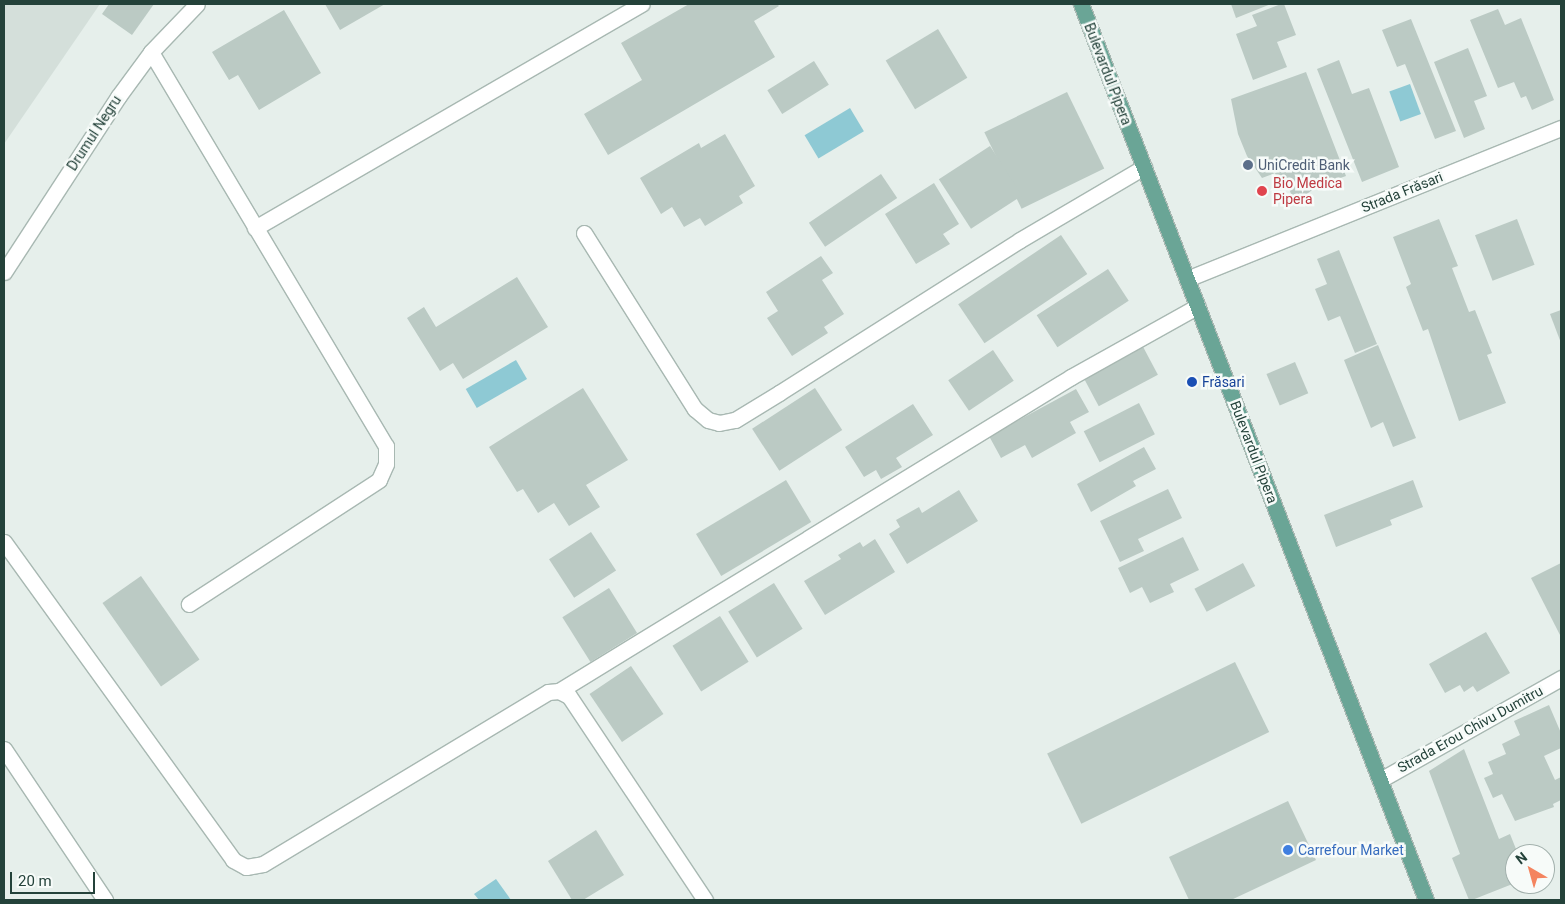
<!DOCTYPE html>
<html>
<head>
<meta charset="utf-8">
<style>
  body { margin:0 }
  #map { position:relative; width:1565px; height:904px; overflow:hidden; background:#e6efeb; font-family:Roboto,sans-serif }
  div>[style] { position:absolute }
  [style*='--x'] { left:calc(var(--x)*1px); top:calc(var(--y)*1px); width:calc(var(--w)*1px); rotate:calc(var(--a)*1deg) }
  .built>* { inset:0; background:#d4dfda }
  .water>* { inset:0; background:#8ec9d4; transform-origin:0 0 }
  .building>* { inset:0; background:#bbcac4; transform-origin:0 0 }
  .roads { filter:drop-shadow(1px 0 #a8b8b2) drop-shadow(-1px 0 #a8b8b2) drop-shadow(0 1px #a8b8b2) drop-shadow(0 -1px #a8b8b2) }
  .minor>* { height:15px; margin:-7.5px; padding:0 7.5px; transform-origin:7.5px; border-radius:7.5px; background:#fff }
  .major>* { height:15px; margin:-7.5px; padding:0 7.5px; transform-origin:7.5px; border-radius:7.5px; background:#6aa596 }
  .dots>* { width:14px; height:14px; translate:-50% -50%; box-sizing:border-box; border:2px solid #f7fbf9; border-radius:50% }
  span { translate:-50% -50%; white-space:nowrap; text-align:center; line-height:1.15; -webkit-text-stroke:5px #f7fbf9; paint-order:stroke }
  .street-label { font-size:14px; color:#24423a }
  .service-label { font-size:14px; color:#4e5e75 }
  .left { translate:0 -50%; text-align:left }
  .health-label { font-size:14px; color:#be3a42 }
  .transit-label { font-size:14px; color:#164399 }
  .shop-label { font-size:14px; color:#366cbe }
  .frame { position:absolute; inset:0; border:5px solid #24423a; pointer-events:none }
  .north { position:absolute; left:1505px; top:844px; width:50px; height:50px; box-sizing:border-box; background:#f7fbf9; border:1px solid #a3b1ad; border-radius:50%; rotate:322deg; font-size:14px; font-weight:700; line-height:20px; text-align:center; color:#24423a }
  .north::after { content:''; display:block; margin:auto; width:18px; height:22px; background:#f4845f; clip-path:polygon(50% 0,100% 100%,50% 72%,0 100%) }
  .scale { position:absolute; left:10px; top:872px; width:85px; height:22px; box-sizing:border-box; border:2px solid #24423a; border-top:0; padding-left:6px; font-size:15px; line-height:18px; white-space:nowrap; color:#24423a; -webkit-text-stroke:4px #f7fbf9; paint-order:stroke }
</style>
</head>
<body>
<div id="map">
  <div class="built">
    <i style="clip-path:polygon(4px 4px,100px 4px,4px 144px)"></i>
  </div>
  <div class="water">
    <i style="left:1410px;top:84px;width:32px;height:22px;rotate:70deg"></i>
    <i style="left:850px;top:108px;width:27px;height:53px;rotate:59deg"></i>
    <i style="left:516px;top:360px;width:22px;height:58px;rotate:60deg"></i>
    <i style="clip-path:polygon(496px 879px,511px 900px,479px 900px,474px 894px)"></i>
  </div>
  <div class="building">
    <i style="clip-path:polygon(109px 4px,154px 4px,132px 35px,102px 14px)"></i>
    <i style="clip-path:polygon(325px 4px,385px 4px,340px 30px)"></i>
    <i style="clip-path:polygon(689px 4px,777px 4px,779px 6px,754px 21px,775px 57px,608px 155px,584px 114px,642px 80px,621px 43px)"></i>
    <i style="clip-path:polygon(1231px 4px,1271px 4px,1236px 18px)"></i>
    <i style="clip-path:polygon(1281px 4px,1284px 4px,1296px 35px,1277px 42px,1287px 67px,1253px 80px,1236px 34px,1257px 26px,1252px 15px)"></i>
    <i style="clip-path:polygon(1498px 9px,1505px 25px,1521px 18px,1554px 100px,1532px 110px,1526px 96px,1521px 98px,1514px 82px,1498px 88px,1470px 20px)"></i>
    <i style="clip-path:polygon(284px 10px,321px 73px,259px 110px,238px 75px,229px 80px,212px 52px)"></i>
    <i style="clip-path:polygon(1411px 19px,1456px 131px,1435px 139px,1405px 64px,1397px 67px,1382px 30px)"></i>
    <i style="left:938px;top:29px;width:57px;height:61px;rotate:59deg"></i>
    <i style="clip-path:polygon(1468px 48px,1487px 96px,1474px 101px,1485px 129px,1464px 138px,1434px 62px)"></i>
    <i style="clip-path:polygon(1339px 60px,1352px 94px,1369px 88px,1399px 167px,1362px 182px,1317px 69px)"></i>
    <i style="left:814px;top:61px;width:28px;height:55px;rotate:58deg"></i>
    <i style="clip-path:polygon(1306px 72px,1346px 176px,1318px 186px,1294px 203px,1287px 182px,1279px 185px,1275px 173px,1262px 178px,1247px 156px,1238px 134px,1231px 99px)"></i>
    <i style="left:1067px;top:92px;width:85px;height:92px;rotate:64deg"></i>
    <i style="clip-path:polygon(725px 134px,755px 186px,739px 196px,743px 203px,705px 226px,700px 218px,684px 227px,672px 207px,661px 214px,640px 178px,699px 143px,701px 148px)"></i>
    <i style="left:990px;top:146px;width:59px;height:61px;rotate:57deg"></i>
    <i style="left:881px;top:174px;width:29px;height:87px;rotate:56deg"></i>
    <i style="clip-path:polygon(934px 183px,959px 224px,943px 234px,950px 244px,916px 264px,885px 214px)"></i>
    <i style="clip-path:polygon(1439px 219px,1458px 266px,1452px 268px,1469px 312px,1475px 310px,1492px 353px,1487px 355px,1506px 403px,1459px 421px,1428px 329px,1423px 331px,1406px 287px,1411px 284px,1393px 237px)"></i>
    <i style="left:1517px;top:219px;width:49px;height:45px;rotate:69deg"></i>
    <i style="left:1061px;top:235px;width:47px;height:124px;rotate:56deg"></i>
    <i style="clip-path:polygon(1339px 250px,1377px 344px,1355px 353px,1340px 316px,1328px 321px,1315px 289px,1327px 284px,1317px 259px)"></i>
    <i style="clip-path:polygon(821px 256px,833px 273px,822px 280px,844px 314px,824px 327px,828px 333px,792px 356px,767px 318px,778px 311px,766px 292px)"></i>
    <i style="left:1108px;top:269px;width:38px;height:85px;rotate:57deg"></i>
    <i style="clip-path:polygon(517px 277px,548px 327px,463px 379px,453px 363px,440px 371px,407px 318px,424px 307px,436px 327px)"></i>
    <i style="clip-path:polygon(1561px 310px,1561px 343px,1550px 314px)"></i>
    <i style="left:1141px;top:343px;width:36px;height:67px;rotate:62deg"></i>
    <i style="clip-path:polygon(1378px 345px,1416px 438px,1393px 447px,1383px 422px,1371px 428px,1344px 360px)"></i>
    <i style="left:993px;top:350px;width:37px;height:54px;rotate:56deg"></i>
    <i style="left:1295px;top:362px;width:34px;height:31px;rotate:67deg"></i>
    <i style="clip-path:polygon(583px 388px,628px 460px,586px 485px,600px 507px,569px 526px,554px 503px,538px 513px,523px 489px,517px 492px,489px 447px)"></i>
    <i style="left:815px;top:388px;width:50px;height:75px;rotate:57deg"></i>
    <i style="clip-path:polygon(1076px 389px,1089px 412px,1070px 422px,1076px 433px,1032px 458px,1025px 445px,1001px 458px,989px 436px)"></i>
    <i style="left:1139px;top:403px;width:35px;height:62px;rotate:63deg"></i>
    <i style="clip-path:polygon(913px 404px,933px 435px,896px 458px,902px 467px,881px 479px,876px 470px,864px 477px,845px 447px)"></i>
    <i style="clip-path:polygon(1144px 447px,1156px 469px,1133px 481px,1136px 486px,1091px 512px,1077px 484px)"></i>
    <i style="left:786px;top:480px;width:49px;height:105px;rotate:59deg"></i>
    <i style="clip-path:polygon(1413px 480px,1423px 507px,1390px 520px,1392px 525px,1336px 547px,1324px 515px)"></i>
    <i style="clip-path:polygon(1168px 489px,1182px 518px,1138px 539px,1144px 551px,1120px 562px,1100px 521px)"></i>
    <i style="clip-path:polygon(959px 490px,978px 521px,907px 564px,889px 534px,900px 527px,896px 520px,919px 507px,922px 513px)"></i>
    <i style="left:591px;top:532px;width:46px;height:50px;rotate:57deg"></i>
    <i style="clip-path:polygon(1183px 537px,1199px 570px,1170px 584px,1174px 592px,1150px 603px,1142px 587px,1130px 593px,1118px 568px)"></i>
    <i style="clip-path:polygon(875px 539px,895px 572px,825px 615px,804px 581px,841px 559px,838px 555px,860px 542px,863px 547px)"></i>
    <i style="left:1243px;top:563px;width:26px;height:55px;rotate:62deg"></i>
    <i style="clip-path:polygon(1561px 563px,1561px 637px,1531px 578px)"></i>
    <i style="left:141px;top:576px;width:102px;height:47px;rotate:55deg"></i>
    <i style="left:774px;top:583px;width:54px;height:54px;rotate:58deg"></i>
    <i style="left:609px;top:588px;width:53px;height:55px;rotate:58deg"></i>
    <i style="left:720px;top:616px;width:54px;height:56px;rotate:58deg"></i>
    <i style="clip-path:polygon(1486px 632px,1510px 673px,1477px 692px,1473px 686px,1464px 692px,1460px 685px,1445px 693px,1429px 664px)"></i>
    <i style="left:1235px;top:662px;width:78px;height:209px;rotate:64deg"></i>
    <i style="left:631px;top:666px;width:58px;height:50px;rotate:56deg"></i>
    <i style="clip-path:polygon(1549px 705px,1561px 733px,1561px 748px,1544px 756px,1555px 780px,1561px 777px,1561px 800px,1553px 804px,1554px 807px,1515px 821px,1502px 794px,1493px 798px,1484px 778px,1493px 774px,1488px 762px,1506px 754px,1502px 744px,1520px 735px,1514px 721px)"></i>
    <i style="clip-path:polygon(1464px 749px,1499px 839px,1510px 834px,1518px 854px,1515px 854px,1515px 883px,1472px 900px,1469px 900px,1452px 858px,1460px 854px,1429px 771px)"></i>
    <i style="clip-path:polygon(1288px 801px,1316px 860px,1231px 900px,1189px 900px,1169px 857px)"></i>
    <i style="clip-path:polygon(596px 830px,624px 875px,583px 900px,572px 900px,548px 861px)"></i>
  </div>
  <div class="roads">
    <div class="minor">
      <i style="--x:151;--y:52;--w:459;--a:59.2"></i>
      <i style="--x:386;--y:446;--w:18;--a:90"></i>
      <i style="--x:386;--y:464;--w:17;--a:114"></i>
      <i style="--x:379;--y:480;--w:227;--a:146.9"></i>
      <i style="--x:255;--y:228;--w:447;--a:-30.1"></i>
      <i style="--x:584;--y:233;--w:208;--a:57.8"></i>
      <i style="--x:695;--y:409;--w:17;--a:40"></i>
      <i style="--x:708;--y:420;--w:11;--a:15"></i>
      <i style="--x:719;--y:423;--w:16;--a:-11"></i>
      <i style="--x:735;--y:420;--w:52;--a:-31.5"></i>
      <i style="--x:779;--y:393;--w:285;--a:-32.4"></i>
      <i style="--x:1020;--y:240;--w:144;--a:-30.5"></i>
      <i style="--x:4;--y:272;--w:209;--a:-56.9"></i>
      <i style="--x:118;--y:97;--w:56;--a:-53.7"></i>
      <i style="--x:151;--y:52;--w:66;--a:-46.2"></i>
      <i style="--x:1187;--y:279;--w:403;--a:-22"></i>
      <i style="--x:4;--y:542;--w:392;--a:54.2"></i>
      <i style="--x:233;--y:860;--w:15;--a:28"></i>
      <i style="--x:246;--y:867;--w:17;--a:-10"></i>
      <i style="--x:263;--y:864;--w:333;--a:-31.1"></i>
      <i style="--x:548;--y:692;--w:11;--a:-5"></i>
      <i style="--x:559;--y:691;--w:601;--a:-31.52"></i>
      <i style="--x:1071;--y:377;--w:145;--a:-29.2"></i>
      <i style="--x:559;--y:691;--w:11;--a:27"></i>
      <i style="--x:569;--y:696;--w:245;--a:56.3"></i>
      <i style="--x:4;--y:749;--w:182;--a:56.2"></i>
      <i style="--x:1380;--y:780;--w:208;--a:-29.4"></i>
    </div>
    <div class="major">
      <i style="--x:1081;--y:4;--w:960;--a:68.94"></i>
    </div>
  </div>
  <div class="dots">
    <i style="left:1248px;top:165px;background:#5c6f8a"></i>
    <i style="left:1262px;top:191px;background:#e0444e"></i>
    <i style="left:1192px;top:382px;background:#1a4fb4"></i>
    <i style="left:1288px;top:850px;background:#3f7fe0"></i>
  </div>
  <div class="street-label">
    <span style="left:1108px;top:74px;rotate:69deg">Bulevardul Pipera</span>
    <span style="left:94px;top:133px;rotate:-57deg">Drumul Negru</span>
    <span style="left:1402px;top:192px;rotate:-22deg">Strada Frăsari</span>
    <span style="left:1254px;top:452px;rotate:69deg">Bulevardul Pipera</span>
    <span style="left:1470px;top:729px;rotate:-29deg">Strada Erou Chivu Dumitru</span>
  </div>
  <div class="service-label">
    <span class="left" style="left:1258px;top:165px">UniCredit Bank</span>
  </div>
  <div class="health-label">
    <span class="left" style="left:1273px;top:191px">Bio Medica<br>Pipera</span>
  </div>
  <div class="transit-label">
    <span class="left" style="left:1202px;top:382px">Frăsari</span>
  </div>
  <div class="shop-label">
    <span class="left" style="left:1298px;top:850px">Carrefour Market</span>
  </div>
  <div class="frame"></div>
  <div class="north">N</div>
  <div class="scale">20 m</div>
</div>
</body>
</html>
